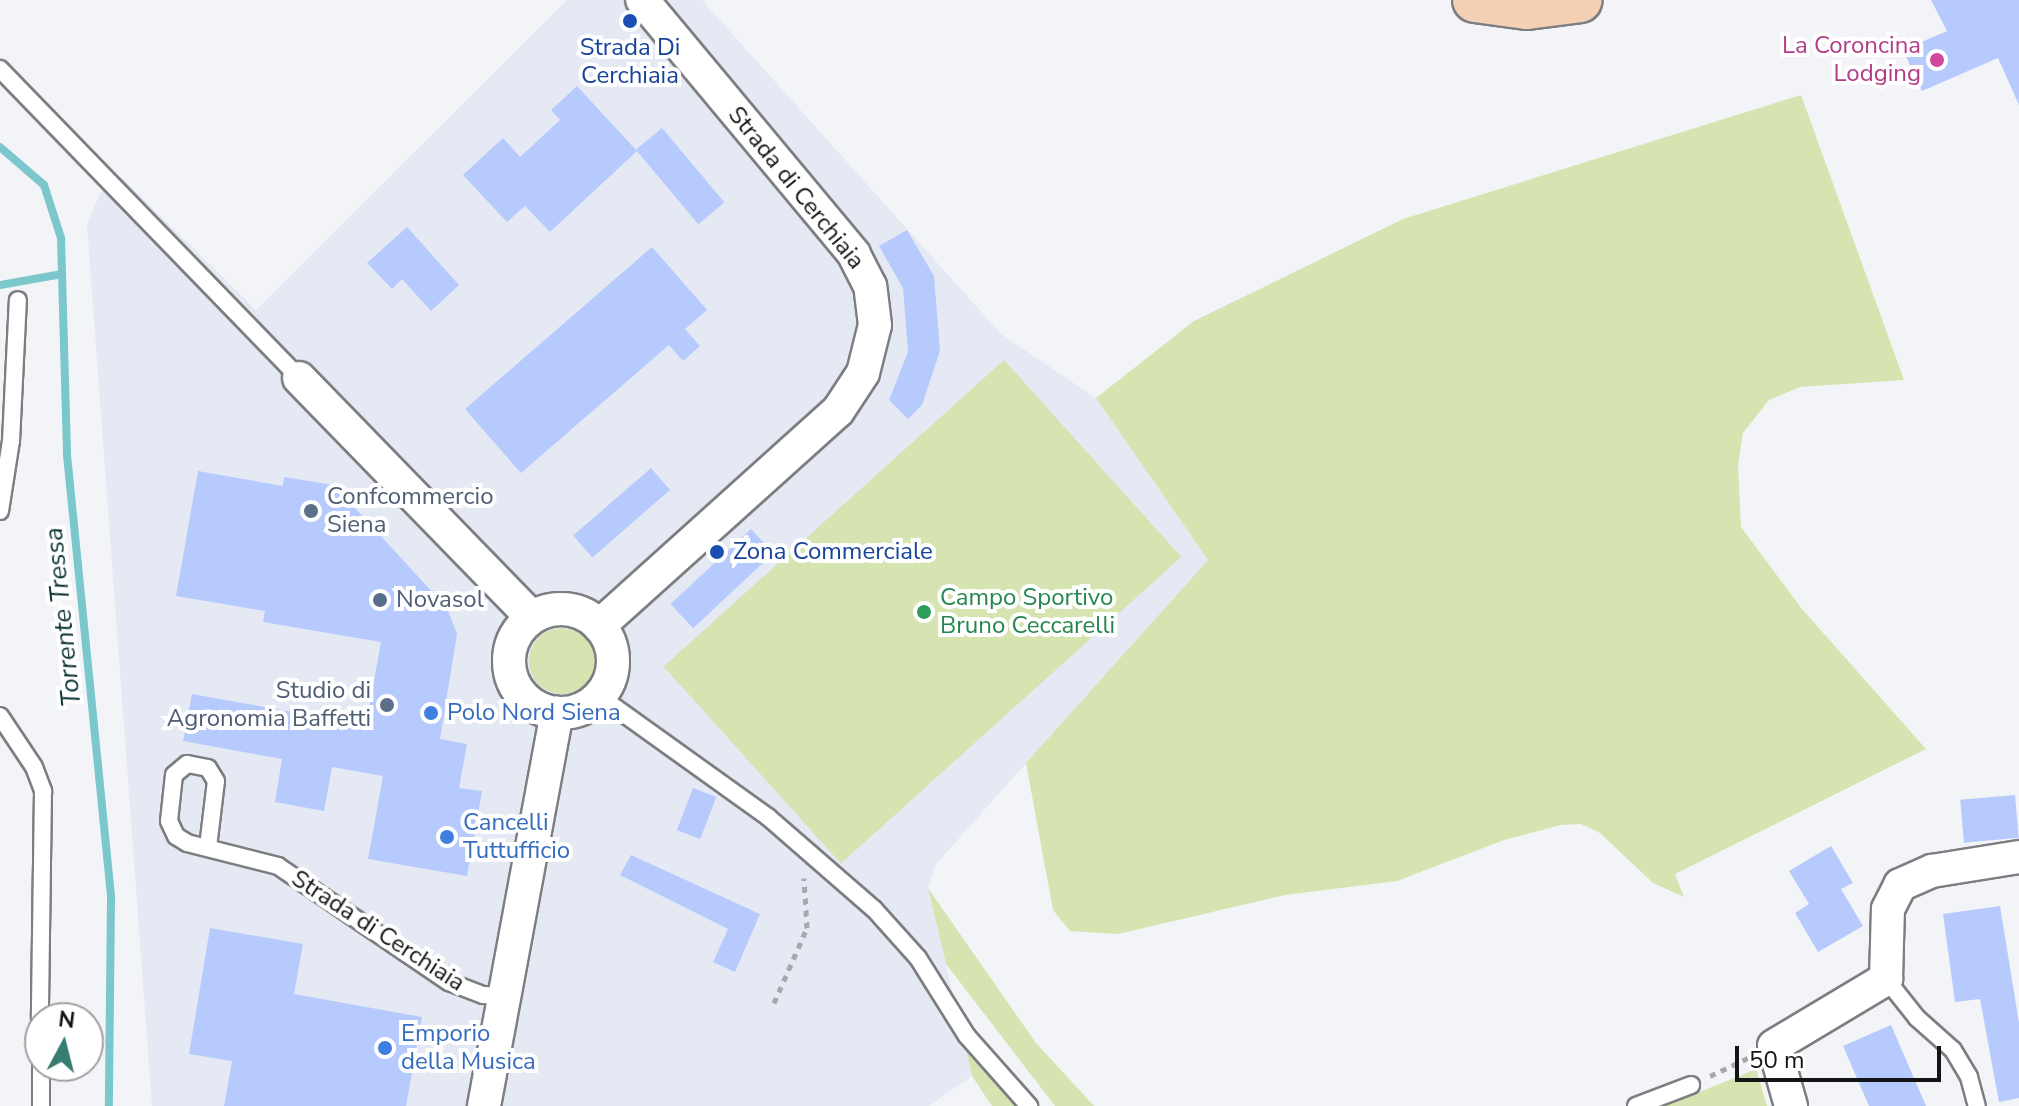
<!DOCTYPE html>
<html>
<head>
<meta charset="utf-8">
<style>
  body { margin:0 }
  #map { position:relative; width:2019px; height:1106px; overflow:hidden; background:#f3f4f8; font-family:"Nunito Sans",sans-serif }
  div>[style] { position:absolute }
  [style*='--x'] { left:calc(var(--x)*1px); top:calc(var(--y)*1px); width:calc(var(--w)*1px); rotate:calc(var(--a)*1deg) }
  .built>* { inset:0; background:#e5e9f4 }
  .green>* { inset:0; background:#d5e4b0; transform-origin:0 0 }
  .round { border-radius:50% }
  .stream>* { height:8px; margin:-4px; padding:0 4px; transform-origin:4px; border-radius:4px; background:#7bc7cc }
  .building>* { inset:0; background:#b7cafd; transform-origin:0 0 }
  .path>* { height:5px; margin-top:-2.5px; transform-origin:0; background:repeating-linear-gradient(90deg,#a7a8ab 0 6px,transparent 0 12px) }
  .roads { filter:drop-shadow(2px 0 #7d7e81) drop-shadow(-2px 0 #7d7e81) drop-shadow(0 2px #7d7e81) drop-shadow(0 -2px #7d7e81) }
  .lane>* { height:16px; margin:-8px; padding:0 8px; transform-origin:8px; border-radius:8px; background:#fff }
  .street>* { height:32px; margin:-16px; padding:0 16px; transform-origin:16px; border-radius:16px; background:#fff }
  .street>.ring { margin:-16px; padding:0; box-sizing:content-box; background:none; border:32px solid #fff; border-radius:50% }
  .primary>* { height:44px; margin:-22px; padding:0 22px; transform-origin:22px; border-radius:22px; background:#f4d1b5 }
  .dots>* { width:22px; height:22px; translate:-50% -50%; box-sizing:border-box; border:4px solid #fff; border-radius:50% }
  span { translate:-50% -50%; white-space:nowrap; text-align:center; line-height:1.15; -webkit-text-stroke:8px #fff; paint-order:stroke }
  .hotel-label { font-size:24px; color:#b23c85 }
  .right { translate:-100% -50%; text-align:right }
  .transit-label { font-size:24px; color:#164399 }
  .left { translate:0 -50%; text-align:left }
  .street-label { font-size:24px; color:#131415 }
  .service-label { font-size:24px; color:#4e5e75 }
  .leisure-label { font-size:24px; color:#27864d }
  .shop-label { font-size:24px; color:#366cbe }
  .water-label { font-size:26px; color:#103638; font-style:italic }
  .north { position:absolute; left:24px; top:1002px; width:80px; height:80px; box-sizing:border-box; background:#fff; border:2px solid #a1a1a1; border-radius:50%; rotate:7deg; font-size:22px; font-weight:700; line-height:32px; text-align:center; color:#131415 }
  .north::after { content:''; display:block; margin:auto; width:28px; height:36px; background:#377c70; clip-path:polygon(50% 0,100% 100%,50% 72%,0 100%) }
  .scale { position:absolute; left:1735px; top:1046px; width:206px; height:36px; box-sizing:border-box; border:4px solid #131415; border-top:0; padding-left:10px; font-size:24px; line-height:28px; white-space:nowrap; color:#131415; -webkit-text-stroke:6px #fff; paint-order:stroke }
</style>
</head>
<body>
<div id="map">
  <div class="built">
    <i style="clip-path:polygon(567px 0,702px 0,1001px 334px,1096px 398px,1208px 560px,936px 864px,928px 888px,972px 1076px,929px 1106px,152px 1106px,87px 225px,99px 195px,120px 176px,256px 310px)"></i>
  </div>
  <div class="green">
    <i style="clip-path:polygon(1801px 95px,1904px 380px,1800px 387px,1769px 400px,1743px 433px,1738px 465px,1741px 527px,1802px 609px,1926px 749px,1675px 874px,1684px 897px,1653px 883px,1600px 833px,1581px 824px,1561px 825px,1504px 840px,1397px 881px,1285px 895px,1118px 934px,1070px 931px,1053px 910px,1026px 763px,1208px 560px,1096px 398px,1194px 321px,1403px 219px)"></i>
    <i style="left:1004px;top:360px;width:265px;height:458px;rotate:48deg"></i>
    <i class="round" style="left:529px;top:628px;width:66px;height:66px"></i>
    <i style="clip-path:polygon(928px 888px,1036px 1043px,1094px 1106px,1055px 1106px,946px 964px)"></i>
    <i style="clip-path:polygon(966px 1049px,1006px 1096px,1015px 1106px,992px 1106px,972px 1076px)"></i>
    <i style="clip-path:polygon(1756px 1069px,1767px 1106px,1660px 1106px,1685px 1098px)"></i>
  </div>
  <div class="stream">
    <i style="--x:0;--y:147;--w:58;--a:40.8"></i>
    <i style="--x:44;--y:185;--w:56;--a:72.2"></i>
    <i style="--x:61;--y:238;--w:217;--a:88.4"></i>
    <i style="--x:67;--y:455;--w:446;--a:84.3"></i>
    <i style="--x:111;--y:899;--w:207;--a:90.6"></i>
    <i style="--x:0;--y:285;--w:63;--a:-10.1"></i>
  </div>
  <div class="building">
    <i style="clip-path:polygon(1931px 0,2019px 0,2019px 105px,1998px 58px,1922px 91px,1903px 50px,1947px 31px)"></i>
    <i style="clip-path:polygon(577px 86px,637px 151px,550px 232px,525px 206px,507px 222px,463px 175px,503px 138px,520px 157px,560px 120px,551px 110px)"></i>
    <i style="left:662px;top:128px;width:97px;height:34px;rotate:50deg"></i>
    <i style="clip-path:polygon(407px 227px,459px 285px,431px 311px,402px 279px,392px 289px,367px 263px)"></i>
    <i style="clip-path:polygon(907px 230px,934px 276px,940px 351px,922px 405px,908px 419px,889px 400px,908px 352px,903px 288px,879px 246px)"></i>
    <i style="clip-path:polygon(652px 247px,707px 310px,685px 329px,700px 346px,683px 361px,669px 345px,521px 473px,465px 409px)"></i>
    <i style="left:651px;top:468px;width:29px;height:103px;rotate:49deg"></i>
    <i style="clip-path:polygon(198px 471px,283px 486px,284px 477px,334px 485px,447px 608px,457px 634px,440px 739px,467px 744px,459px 788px,482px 791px,467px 876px,368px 859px,383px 776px,332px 767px,324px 811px,275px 802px,282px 759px,183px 741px,192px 694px,366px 725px,381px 642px,263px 622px,265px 611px,176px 596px)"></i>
    <i style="left:751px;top:529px;width:33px;height:110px;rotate:47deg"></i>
    <i style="left:693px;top:788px;width:25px;height:45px;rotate:21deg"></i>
    <i style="left:2015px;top:795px;width:43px;height:55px;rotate:85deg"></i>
    <i style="clip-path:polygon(1831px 846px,1853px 883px,1841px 889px,1863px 926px,1818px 952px,1795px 913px,1809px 904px,1789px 871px)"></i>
    <i style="clip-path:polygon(631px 855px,760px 914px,735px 972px,713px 962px,728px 929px,620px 875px)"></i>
    <i style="clip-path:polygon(2000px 906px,2019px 1023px,2019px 1098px,1999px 1102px,1980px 999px,1955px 1002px,1943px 914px)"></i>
    <i style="clip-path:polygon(210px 928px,303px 944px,294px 994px,422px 1017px,406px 1106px,224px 1106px,232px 1061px,189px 1054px)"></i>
    <i style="clip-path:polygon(1891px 1025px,1926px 1106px,1869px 1106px,1843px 1046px)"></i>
  </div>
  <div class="path">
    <i style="--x:774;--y:1003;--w:82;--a:-66.3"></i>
    <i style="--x:807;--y:928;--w:50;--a:-93.4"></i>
    <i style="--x:1710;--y:1076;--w:42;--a:-25.3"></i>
  </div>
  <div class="roads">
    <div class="lane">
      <i style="--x:0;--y:69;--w:430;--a:45.9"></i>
      <i style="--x:0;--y:511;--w:71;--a:-81.1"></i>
      <i style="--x:11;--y:441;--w:141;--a:-87.2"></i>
      <i style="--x:599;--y:696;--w:208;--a:35.6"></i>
      <i style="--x:768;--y:817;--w:140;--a:41"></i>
      <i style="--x:874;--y:909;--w:66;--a:48.1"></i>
      <i style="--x:918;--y:958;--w:92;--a:57.9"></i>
      <i style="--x:967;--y:1036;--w:94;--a:48.5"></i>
      <i style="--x:0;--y:716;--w:61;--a:56.3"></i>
      <i style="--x:34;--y:767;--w:26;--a:69"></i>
      <i style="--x:43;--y:791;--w:227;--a:90.8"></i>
      <i style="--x:208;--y:847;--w:66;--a:-83.1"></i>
      <i style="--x:216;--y:781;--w:15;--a:-122"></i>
      <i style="--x:208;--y:768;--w:21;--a:-169"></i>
      <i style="--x:187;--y:764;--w:17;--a:140"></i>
      <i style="--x:174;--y:775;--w:46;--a:96.2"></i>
      <i style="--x:169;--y:821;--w:17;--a:65"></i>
      <i style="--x:176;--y:836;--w:13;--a:32"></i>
      <i style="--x:187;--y:843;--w:94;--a:14.2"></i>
      <i style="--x:278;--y:866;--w:207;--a:34.2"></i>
      <i style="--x:449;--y:982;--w:36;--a:21"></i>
      <i style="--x:483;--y:995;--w:20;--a:3"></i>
      <i style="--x:1886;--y:979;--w:50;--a:51.5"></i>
      <i style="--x:1917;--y:1018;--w:48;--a:41.6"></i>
      <i style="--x:1953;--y:1050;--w:31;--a:59"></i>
      <i style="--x:1969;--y:1077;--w:30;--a:75"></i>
      <i style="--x:41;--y:1066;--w:40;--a:90"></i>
      <i style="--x:1636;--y:1106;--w:59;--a:-20.9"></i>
    </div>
    <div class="street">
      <i style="--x:299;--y:378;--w:334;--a:45.8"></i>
      <i class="ring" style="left:509px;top:609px;width:72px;height:72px"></i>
      <i style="--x:599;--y:626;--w:321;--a:-42"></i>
      <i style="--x:838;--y:411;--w:45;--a:-56.7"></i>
      <i style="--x:863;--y:373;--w:49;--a:-76"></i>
      <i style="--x:875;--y:325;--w:39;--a:-97"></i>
      <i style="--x:870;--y:286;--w:36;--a:-117"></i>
      <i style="--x:854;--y:254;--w:331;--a:-129.8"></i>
      <i style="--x:484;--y:1106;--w:400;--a:-79.5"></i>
      <i style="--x:1791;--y:1106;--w:62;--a:-105.8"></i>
      <i style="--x:1774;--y:1046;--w:131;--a:-30.9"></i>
      <i style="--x:1886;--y:979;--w:70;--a:-88.4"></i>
      <i style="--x:1888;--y:909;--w:27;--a:-63"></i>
      <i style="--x:1900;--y:885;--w:35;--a:-24"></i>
      <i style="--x:1932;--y:871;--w:88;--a:-9.1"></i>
    </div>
    <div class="primary">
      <i style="--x:1475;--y:0;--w:52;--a:7.7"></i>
      <i style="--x:1527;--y:7;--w:53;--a:-7.5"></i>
    </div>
  </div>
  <div class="dots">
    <i style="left:630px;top:21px;background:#1a4fb4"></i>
    <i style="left:1937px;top:60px;background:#d1479c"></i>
    <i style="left:311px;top:511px;background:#5c6f8a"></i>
    <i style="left:717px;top:552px;background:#1a4fb4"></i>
    <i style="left:380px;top:600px;background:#5c6f8a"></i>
    <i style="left:924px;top:612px;background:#2e9e5b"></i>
    <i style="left:387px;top:705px;background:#5c6f8a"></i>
    <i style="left:431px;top:713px;background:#3f7fe0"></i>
    <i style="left:447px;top:837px;background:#3f7fe0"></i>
    <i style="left:385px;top:1048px;background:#3f7fe0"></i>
  </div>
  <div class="hotel-label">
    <span class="right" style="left:1921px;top:60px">La Coroncina<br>Lodging</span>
  </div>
  <div class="transit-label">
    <span style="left:630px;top:62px">Strada Di<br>Cerchiaia</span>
    <span class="left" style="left:733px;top:552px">Zona Commerciale</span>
  </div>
  <div class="street-label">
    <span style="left:796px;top:188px;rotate:51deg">Strada di Cerchiaia</span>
    <span style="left:378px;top:931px;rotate:33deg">Strada di Cerchiaia</span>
  </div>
  <div class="service-label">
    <span class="left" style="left:327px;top:511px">Confcommercio<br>Siena</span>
    <span class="left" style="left:396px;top:600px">Novasol</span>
    <span class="right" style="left:371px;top:705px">Studio di<br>Agronomia Baffetti</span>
  </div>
  <div class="leisure-label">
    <span class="left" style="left:940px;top:612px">Campo Sportivo<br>Bruno Ceccarelli</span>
  </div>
  <div class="shop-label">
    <span class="left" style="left:447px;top:713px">Polo Nord Siena</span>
    <span class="left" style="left:463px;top:837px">Cancelli<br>Tuttufficio</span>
    <span class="left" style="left:401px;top:1048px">Emporio<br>della Musica</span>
  </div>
  <div class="water-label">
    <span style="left:63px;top:617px;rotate:-96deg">Torrente Tressa</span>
  </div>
  <div class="north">N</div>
  <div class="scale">50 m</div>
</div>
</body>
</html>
